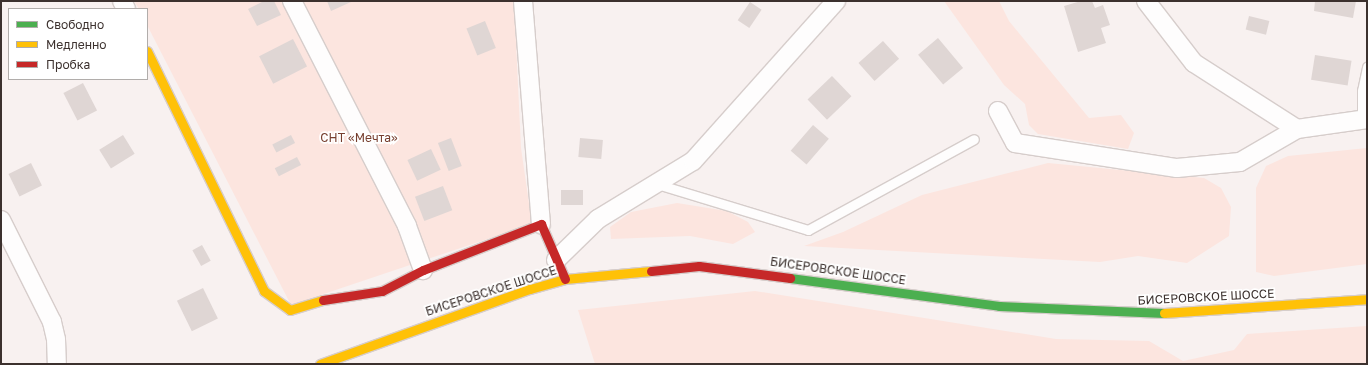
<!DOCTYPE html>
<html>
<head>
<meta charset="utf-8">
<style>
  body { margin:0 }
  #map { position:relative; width:1368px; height:365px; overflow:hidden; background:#f8f1f0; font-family:"Golos Text",sans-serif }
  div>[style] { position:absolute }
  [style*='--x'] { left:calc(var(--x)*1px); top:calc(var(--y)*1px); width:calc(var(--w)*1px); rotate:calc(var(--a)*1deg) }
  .green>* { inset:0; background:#fce5df }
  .building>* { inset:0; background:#dfd6d4; transform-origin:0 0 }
  .roads { filter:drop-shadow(1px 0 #d6cdcb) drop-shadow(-1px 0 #d6cdcb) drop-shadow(0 1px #d6cdcb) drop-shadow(0 -1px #d6cdcb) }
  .lane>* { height:9px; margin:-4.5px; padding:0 4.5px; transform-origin:4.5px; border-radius:4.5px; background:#fefdfd }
  .street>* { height:18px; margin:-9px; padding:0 9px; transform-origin:9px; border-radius:9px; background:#fefdfd }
  .fast>* { height:9px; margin:-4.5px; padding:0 4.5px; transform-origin:4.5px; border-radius:4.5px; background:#4caf50 }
  .slow>* { height:9px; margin:-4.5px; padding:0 4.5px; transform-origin:4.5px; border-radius:4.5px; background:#ffc107 }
  .jam>* { height:9px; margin:-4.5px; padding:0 4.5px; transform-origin:4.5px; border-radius:4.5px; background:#c62828 }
  span { translate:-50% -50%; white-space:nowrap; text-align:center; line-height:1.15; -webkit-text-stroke:3.5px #fff; paint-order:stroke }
  .park-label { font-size:12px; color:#763e2e }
  .street-label { font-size:12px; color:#3c312e }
  .frame { position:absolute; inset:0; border:2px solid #3c312e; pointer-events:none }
  .legend { position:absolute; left:8px; top:8px; width:140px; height:72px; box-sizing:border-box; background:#fff; border:1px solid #b1adab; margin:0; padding:5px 7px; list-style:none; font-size:12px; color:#3c312e }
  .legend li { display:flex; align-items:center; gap:8px; height:20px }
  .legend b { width:20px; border:1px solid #b1adab }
</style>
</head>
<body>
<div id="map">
  <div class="green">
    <i style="clip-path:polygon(134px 1px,514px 1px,521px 148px,532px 224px,291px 305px,147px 25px,147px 9px,139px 9px)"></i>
    <i style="clip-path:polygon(944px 1px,999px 1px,1009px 21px,1089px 118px,1121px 115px,1134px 133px,1128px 149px,1038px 134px,1029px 125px,1025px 104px,1004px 85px)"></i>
    <i style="clip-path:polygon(1367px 148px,1367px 264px,1274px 276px,1256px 272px,1256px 188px,1266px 166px,1288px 156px)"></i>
    <i style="clip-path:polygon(1048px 163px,1204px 178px,1221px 188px,1231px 207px,1229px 236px,1187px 263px,1138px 256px,1100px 262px,804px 246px,843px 232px,922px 195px)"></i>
    <i style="clip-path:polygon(677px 203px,727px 211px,748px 222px,755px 232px,733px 244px,690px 236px,611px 239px,610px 227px,631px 212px)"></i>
    <i style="clip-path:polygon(755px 291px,1056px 339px,1149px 341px,1183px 361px,1234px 350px,1247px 334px,1367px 326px,1367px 364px,595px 364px,578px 310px)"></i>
  </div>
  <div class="building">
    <i style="clip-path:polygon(264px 1px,274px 1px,281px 15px,257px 26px,248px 9px)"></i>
    <i style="clip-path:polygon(327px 1px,351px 1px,351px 2px,331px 11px)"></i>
    <i style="clip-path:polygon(1081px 1px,1092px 1px,1095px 8px,1103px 5px,1110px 25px,1101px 28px,1106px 43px,1078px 52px,1064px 6px)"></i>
    <i style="clip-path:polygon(1315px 1px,1356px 1px,1353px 18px,1314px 11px)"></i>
    <i style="left:750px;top:2px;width:14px;height:22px;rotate:34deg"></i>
    <i style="left:1249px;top:16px;width:21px;height:14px;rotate:14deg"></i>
    <i style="left:485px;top:21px;width:29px;height:20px;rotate:68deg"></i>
    <i style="left:938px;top:38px;width:39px;height:26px;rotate:50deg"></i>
    <i style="left:293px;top:39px;width:31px;height:38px;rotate:63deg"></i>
    <i style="left:883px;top:41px;width:24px;height:33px;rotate:48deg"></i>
    <i style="left:1315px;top:55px;width:37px;height:25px;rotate:9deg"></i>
    <i style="left:832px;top:76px;width:28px;height:34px;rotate:46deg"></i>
    <i style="left:83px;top:83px;width:31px;height:22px;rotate:63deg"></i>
    <i style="left:813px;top:125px;width:21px;height:34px;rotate:41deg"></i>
    <i style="left:123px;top:135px;width:22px;height:28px;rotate:58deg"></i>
    <i style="left:291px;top:135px;width:9px;height:21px;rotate:63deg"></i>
    <i style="left:451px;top:138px;width:30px;height:14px;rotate:69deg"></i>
    <i style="left:580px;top:138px;width:23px;height:19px;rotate:5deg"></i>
    <i style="left:431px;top:149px;width:23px;height:26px;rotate:65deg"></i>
    <i style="left:297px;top:157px;width:9px;height:25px;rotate:63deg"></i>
    <i style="left:31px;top:163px;width:25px;height:25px;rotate:64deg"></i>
    <i style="left:443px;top:186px;width:26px;height:30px;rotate:69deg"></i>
    <i style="left:561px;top:190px;width:22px;height:15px"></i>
    <i style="left:202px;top:245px;width:18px;height:11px;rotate:61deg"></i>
    <i style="left:203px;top:288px;width:34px;height:29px;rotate:64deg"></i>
  </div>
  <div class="roads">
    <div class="lane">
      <i style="--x:1362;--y:119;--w:28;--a:-90"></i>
      <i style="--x:1362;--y:91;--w:25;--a:-78"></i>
      <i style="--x:657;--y:184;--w:158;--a:16.9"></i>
      <i style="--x:808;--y:230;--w:189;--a:-28.7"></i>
    </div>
    <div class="street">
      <i style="--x:122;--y:1;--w:9;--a:63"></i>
      <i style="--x:292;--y:1;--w:253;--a:62.9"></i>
      <i style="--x:407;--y:226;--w:47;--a:70"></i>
      <i style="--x:523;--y:1;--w:224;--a:85.4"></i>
      <i style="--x:1146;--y:1;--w:78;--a:52.3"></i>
      <i style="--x:1194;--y:63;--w:122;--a:32.7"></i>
      <i style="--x:1297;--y:129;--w:71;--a:-8.1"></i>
      <i style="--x:998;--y:111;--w:36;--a:62"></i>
      <i style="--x:1015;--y:143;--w:164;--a:8.8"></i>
      <i style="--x:1177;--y:168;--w:63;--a:-5.4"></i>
      <i style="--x:1240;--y:162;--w:66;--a:-30.1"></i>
      <i style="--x:1;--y:220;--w:114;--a:63.4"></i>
      <i style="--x:52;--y:322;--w:17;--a:77"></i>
      <i style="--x:56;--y:339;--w:25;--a:88"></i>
      <i style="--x:556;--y:260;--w:59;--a:-44.3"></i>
      <i style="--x:598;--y:219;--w:111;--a:-31.4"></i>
      <i style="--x:693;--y:161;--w:215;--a:-48.2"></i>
    </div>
    <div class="fast">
      <i style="--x:790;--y:278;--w:211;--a:7.6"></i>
      <i style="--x:999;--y:306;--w:165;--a:2.4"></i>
    </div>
    <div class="slow">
      <i style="--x:147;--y:51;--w:267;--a:64"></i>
      <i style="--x:264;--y:291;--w:32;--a:36"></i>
      <i style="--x:290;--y:310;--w:34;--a:-17"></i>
      <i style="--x:1164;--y:313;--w:203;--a:-3.9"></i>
      <i style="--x:320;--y:364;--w:223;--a:-19.7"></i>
      <i style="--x:530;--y:289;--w:36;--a:-16"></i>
      <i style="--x:565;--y:279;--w:86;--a:-5.3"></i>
    </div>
    <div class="jam">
      <i style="--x:651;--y:271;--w:48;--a:-5.9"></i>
      <i style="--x:699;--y:266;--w:92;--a:7.5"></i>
      <i style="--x:323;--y:300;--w:60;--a:-8.7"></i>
      <i style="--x:382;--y:291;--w:46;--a:-27.1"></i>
      <i style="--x:423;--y:270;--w:127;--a:-21.3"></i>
      <i style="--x:541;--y:224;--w:60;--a:66.4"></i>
    </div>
  </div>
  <div class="park-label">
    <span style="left:359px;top:138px">СНТ «Мечта»</span>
  </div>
  <div class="street-label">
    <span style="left:838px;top:271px;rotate:8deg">БИСЕРОВСКОЕ ШОССЕ</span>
    <span style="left:491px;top:291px;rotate:-18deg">БИСЕРОВСКОЕ ШОССЕ</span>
    <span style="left:1206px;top:297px;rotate:-3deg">БИСЕРОВСКОЕ ШОССЕ</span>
  </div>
  <div class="frame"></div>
  <ul class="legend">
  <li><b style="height:5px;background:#4caf50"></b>Свободно</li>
  <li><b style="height:5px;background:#ffc107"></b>Медленно</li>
  <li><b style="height:5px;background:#c62828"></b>Пробка</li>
  </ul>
</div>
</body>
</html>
